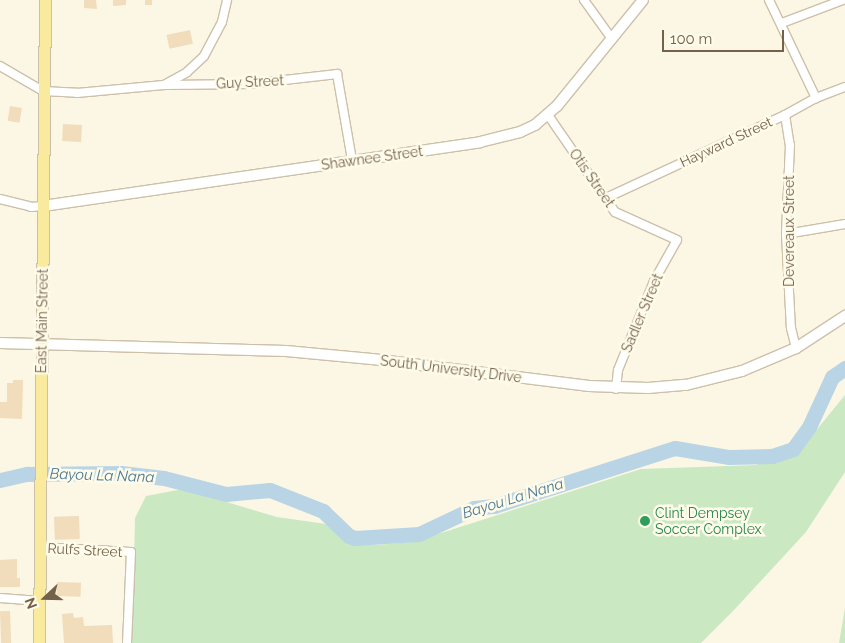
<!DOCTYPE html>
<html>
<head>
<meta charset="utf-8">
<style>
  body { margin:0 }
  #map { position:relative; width:845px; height:643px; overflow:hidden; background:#fcf7e4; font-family:Raleway,sans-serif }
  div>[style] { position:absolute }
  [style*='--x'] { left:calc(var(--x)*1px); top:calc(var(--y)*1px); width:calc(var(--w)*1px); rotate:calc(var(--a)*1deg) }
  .green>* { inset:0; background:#cae9c2 }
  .river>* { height:15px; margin:-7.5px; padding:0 7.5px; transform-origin:7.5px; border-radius:7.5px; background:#b9d5e5 }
  .building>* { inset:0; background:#f1dcbc; transform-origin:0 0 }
  .roads { filter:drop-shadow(1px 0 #cdc0aa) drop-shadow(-1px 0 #cdc0aa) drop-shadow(0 1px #cdc0aa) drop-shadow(0 -1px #cdc0aa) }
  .street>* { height:8px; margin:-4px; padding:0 4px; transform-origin:4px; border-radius:4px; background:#fff }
  .secondary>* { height:10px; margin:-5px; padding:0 5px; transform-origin:5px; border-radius:5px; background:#fff }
  .primary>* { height:11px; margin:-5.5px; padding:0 5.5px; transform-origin:5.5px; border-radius:5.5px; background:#f9ea9d }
  .dots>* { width:14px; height:14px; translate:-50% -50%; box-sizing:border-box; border:2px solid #fffbea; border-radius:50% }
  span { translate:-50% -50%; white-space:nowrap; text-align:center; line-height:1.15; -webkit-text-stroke:5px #fffbea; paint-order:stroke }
  .street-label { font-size:14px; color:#74614a }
  .leisure-label { font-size:14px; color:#27864d }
  .left { translate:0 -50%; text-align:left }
  .water-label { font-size:15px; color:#4a7995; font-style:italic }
  .north { position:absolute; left:20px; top:573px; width:50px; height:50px; -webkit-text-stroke:4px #fffbea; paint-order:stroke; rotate:249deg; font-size:14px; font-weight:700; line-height:20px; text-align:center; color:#74614a }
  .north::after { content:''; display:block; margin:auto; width:18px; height:22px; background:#74614a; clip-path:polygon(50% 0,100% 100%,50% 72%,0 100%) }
  .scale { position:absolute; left:662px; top:30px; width:122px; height:22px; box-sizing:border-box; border:2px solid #74614a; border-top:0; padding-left:6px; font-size:15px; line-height:18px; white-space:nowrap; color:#74614a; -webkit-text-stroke:4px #fffbea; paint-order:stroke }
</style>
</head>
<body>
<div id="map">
  <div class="green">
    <i style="clip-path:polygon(845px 395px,845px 472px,806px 532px,734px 610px,701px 643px,132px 643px,135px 518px,146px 496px,183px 489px,277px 517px,326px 524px,350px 544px,376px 545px,413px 542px,641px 469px,756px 465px,800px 450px)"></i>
    <i style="clip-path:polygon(845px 608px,845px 643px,839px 643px)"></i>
  </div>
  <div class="river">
    <i style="--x:0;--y:480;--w:28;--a:-13"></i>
    <i style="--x:27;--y:474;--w:94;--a:-0.6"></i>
    <i style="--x:121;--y:473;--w:43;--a:6.6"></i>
    <i style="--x:164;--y:478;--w:64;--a:14.5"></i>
    <i style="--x:226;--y:494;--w:44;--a:-5.2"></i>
    <i style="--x:270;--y:490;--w:57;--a:21.6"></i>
    <i style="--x:323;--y:511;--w:36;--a:44"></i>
    <i style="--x:349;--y:536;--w:6;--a:18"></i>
    <i style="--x:355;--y:538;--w:64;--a:-3.6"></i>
    <i style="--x:419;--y:534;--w:61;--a:-25.3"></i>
    <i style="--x:474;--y:508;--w:20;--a:-6"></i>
    <i style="--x:494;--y:506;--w:190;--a:-17.8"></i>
    <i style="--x:675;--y:448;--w:55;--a:9.5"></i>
    <i style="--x:729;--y:457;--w:43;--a:-1.3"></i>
    <i style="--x:772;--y:456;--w:22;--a:-18"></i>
    <i style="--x:793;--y:449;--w:27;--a:-54"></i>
    <i style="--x:809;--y:427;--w:55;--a:-65.3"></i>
    <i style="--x:832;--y:377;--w:16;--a:-35"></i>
  </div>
  <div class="building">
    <i style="clip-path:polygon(84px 0,96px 0,97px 9px,84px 8px)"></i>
    <i style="clip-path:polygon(113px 0,126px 0,126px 5px,113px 6px)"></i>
    <i style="left:145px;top:0;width:7px;height:5px"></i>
    <i style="left:190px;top:30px;width:14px;height:24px;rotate:78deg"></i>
    <i style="left:10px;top:106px;width:12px;height:15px;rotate:9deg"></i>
    <i style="left:63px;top:124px;width:19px;height:17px;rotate:3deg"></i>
    <i style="clip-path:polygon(13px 380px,23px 380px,22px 419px,0 418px,0 402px,7px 402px,7px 383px,13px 383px)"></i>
    <i style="left:79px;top:516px;width:23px;height:25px;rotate:88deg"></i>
    <i style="clip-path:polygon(17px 559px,17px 578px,20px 578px,20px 587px,0 587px,0 560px)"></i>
    <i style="left:57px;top:582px;width:24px;height:14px;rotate:2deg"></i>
    <i style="left:10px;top:611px;width:32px;height:10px;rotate:88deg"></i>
    <i style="clip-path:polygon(73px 613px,74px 618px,83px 617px,84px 626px,112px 625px,113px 643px,64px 643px,62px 614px)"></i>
  </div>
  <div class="roads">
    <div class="street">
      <i style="--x:584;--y:0;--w:48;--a:54.3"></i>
      <i style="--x:769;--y:0;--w:109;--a:64.4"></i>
      <i style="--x:782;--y:23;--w:65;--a:-20.7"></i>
      <i style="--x:0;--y:66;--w:50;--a:30.2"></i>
      <i style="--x:43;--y:91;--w:34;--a:3"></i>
      <i style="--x:77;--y:93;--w:87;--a:-5.3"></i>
      <i style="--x:164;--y:85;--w:26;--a:-29"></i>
      <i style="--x:187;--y:72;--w:23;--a:-43"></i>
      <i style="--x:204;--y:56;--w:38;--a:-62"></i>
      <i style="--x:222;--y:22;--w:23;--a:-77"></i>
      <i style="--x:166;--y:85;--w:83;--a:-0.7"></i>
      <i style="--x:249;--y:84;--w:89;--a:-6.5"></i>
      <i style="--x:337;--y:74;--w:87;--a:80.1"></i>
      <i style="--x:548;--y:115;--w:118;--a:55.4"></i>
      <i style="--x:615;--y:212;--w:68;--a:24.3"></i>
      <i style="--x:677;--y:240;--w:47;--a:119.3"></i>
      <i style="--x:654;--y:281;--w:96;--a:112"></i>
      <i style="--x:618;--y:370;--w:19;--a:96"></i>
      <i style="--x:785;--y:115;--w:30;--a:81"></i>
      <i style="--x:790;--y:145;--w:89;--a:92.6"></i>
      <i style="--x:786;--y:234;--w:94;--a:87"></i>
      <i style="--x:791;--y:328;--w:21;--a:76"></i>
      <i style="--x:606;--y:198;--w:197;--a:-24.9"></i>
      <i style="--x:785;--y:115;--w:35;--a:-29"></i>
      <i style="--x:816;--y:98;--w:31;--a:-21"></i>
      <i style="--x:0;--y:199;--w:32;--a:14"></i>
      <i style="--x:31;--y:207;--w:12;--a:-5"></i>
      <i style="--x:786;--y:234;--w:60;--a:-9.6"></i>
      <i style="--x:40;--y:547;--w:91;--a:3.1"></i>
      <i style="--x:131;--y:552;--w:91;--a:92.5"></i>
      <i style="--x:0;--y:598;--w:40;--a:4.3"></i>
    </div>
    <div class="secondary">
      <i style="--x:43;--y:206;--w:442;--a:-8.3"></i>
      <i style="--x:480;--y:142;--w:41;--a:-14"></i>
      <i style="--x:520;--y:132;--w:17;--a:-25"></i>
      <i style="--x:535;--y:125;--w:29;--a:-41"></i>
      <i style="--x:557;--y:106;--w:136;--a:-50.9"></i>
      <i style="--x:0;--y:343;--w:286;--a:1.6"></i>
      <i style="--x:286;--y:351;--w:86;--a:5.3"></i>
      <i style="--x:372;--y:359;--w:219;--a:7.1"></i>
      <i style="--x:589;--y:386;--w:59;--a:1.9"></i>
      <i style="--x:648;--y:388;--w:38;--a:-5"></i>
      <i style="--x:686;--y:385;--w:58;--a:-14"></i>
      <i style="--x:742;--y:371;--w:59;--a:-23.1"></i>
      <i style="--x:796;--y:348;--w:59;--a:-33.1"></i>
    </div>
    <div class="primary">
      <i style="--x:39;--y:643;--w:643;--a:-89.47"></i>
    </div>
  </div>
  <div class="dots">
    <i style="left:645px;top:521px;background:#2e9e5b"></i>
  </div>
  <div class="street-label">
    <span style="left:250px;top:82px;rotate:-3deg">Guy Street</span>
    <span style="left:726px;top:142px;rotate:-25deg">Hayward Street</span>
    <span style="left:372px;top:158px;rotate:-8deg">Shawnee Street</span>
    <span style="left:592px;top:178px;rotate:55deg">Otis Street</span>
    <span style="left:789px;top:231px;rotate:-90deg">Devereaux Street</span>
    <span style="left:642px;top:313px;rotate:-67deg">Sadler Street</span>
    <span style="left:42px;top:321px;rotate:-89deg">East Main Street</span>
    <span style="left:451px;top:369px;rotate:7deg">South University Drive</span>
    <span style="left:85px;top:550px;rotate:3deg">Rulfs Street</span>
  </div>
  <div class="leisure-label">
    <span class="left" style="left:655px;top:521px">Clint Dempsey<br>Soccer Complex</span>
  </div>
  <div class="water-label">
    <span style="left:102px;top:476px;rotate:2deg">Bayou La Nana</span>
    <span style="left:513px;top:499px;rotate:-17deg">Bayou La Nana</span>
  </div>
  <div class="north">N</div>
  <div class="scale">100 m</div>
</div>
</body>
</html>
